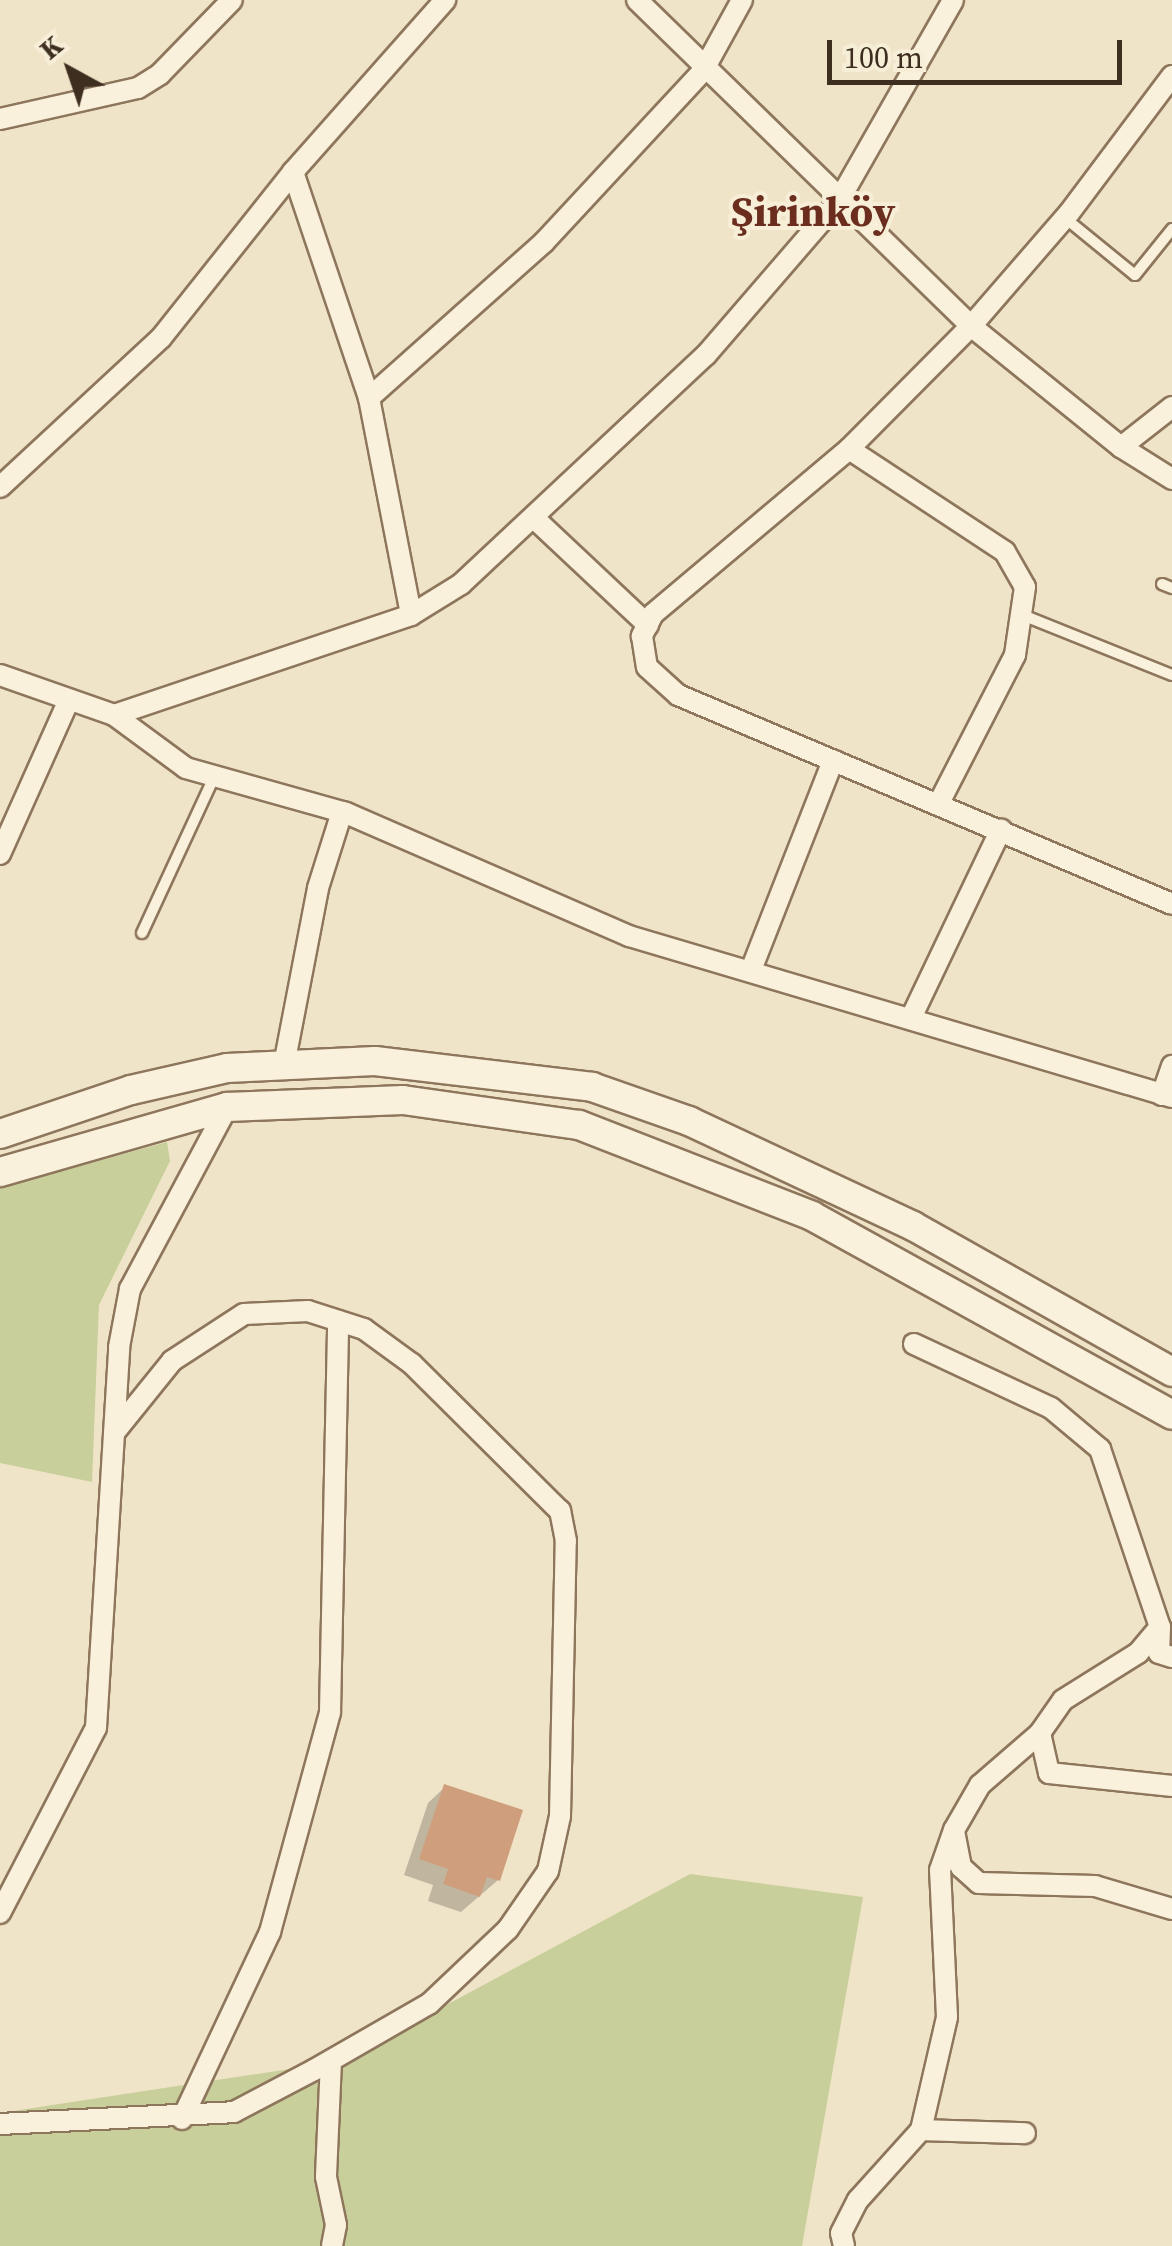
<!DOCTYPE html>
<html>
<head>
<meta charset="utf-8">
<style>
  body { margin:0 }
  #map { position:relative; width:1172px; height:2246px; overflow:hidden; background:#f0e4c8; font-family:"Source Serif 4",serif }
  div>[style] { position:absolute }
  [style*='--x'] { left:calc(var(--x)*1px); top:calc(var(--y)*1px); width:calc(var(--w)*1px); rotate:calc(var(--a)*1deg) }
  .green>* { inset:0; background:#c9cf9b }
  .shadow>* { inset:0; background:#0003 }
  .building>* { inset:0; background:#cf9f7d }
  .roads { filter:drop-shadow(2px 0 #8d765c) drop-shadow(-2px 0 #8d765c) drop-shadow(0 2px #8d765c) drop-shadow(0 -2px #8d765c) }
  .service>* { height:10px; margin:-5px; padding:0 5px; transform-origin:5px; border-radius:5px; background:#faf1dc }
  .minor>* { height:20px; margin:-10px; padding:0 10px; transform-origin:10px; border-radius:10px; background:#faf1dc }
  .secondary>* { height:28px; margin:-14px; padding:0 14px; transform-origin:14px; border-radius:14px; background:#faf1dc }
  span { translate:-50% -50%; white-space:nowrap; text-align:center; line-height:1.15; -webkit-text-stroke:8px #f7eed8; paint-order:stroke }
  .district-label { font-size:42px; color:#6b2e1e; font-weight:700 }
  .north { position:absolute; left:20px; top:20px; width:100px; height:100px; -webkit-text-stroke:8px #f7eed8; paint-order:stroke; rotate:320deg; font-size:28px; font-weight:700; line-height:40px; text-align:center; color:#3d2e20 }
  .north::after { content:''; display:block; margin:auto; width:35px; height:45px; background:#3d2e20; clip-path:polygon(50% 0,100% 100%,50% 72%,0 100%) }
  .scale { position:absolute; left:827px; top:40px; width:295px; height:45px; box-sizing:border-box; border:5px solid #3d2e20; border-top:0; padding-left:12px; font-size:30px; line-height:35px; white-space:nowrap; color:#3d2e20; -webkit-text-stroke:8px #f7eed8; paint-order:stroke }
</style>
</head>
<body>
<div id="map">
  <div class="green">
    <i style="clip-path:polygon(167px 1142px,170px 1161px,99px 1305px,92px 1482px,0 1463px,0 1188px)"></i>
    <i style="clip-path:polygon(690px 1874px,863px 1897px,802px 2246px,0 2246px,0 2113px,342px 2061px)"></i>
  </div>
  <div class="shadow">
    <i style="clip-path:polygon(445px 1787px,498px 1880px,461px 1912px,428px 1901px,433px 1885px,404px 1875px,428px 1803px)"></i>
  </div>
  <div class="building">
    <i style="clip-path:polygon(444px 1784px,523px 1810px,500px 1881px,487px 1877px,480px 1897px,443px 1884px,448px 1869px,419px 1859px)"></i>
  </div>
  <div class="roads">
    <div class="service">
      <i style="--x:1065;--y:218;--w:90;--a:39.2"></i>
      <i style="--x:1135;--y:275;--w:59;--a:-51.2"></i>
      <i style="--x:1162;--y:584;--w:11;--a:22"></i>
      <i style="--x:1025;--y:616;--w:158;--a:21.9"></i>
      <i style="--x:142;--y:933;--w:172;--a:-65.2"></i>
    </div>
    <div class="minor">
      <i style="--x:637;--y:0;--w:467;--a:44.3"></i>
      <i style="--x:971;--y:326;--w:193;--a:38.9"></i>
      <i style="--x:1121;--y:447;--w:60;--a:32.1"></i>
      <i style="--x:1172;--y:76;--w:171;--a:126.9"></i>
      <i style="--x:1069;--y:213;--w:150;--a:130.9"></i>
      <i style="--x:971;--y:326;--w:173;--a:134.8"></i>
      <i style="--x:849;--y:449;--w:256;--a:139.9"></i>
      <i style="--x:653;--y:614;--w:25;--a:117"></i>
      <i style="--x:642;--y:636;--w:31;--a:81"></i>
      <i style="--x:647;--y:667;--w:42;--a:42.1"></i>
      <i style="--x:678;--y:695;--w:536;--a:22.93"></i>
      <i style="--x:0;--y:119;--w:141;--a:-12.7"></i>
      <i style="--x:138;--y:88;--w:26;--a:-32"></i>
      <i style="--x:160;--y:74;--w:103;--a:-45.8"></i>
      <i style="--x:293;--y:172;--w:238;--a:71.4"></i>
      <i style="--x:369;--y:398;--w:221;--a:79"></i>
      <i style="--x:369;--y:398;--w:234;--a:-41.7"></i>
      <i style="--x:544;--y:242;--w:233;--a:-47.1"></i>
      <i style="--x:703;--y:71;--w:81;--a:-61.2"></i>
      <i style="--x:1121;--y:447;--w:65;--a:-38.1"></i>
      <i style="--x:849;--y:449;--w:187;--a:33.4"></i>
      <i style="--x:1005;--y:552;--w:40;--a:60.3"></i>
      <i style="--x:1025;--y:587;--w:69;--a:98.4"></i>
      <i style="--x:1015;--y:655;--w:164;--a:117.2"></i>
      <i style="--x:0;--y:487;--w:219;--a:-42.8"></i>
      <i style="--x:161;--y:338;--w:212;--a:-51.5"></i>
      <i style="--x:293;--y:172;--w:230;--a:-48.5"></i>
      <i style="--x:535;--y:519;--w:155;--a:43.2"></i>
      <i style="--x:0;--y:675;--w:121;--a:19.3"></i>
      <i style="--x:114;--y:715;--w:89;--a:36.4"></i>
      <i style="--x:186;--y:768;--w:166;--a:15.7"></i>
      <i style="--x:346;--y:813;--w:309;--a:23.5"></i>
      <i style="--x:629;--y:936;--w:566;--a:16.52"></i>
      <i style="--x:114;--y:715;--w:313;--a:-18.6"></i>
      <i style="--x:411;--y:615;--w:59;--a:-31.8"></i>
      <i style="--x:461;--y:584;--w:335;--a:-43.1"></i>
      <i style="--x:706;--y:355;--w:202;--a:-49.2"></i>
      <i style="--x:838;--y:202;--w:232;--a:-60.3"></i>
      <i style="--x:0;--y:854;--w:169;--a:-65.9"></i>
      <i style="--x:751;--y:970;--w:225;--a:-68.6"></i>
      <i style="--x:911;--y:1018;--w:209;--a:-64.5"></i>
      <i style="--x:284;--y:1065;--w:180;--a:-79.1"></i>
      <i style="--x:318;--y:888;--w:80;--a:-72.5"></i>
      <i style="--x:1162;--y:1095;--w:31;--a:-71"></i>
      <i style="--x:914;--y:1344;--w:151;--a:25"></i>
      <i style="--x:1051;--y:1408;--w:64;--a:39.9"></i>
      <i style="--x:1100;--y:1449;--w:188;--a:71.4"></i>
      <i style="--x:1160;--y:1627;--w:26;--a:92"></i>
      <i style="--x:1159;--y:1653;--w:14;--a:17"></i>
      <i style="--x:1160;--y:1627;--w:34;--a:130"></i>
      <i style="--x:1138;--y:1653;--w:89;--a:147.9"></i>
      <i style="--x:1063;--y:1700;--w:40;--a:124.9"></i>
      <i style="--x:1040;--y:1733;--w:41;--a:77.3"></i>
      <i style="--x:1049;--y:1773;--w:124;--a:6"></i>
      <i style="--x:954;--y:1831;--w:37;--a:79"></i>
      <i style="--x:961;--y:1867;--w:24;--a:42"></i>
      <i style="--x:979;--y:1883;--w:116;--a:1.5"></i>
      <i style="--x:1095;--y:1886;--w:80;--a:16.6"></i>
      <i style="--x:0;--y:1913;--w:208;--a:-62.6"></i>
      <i style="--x:96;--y:1728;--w:382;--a:-86.5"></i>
      <i style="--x:119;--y:1347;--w:59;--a:-79.3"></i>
      <i style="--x:130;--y:1289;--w:206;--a:-61.9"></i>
      <i style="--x:331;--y:2061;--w:116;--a:92.5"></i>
      <i style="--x:326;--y:2177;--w:49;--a:78.2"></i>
      <i style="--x:336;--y:2225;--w:21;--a:101"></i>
      <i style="--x:182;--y:2119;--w:207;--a:-64.8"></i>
      <i style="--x:270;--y:1932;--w:228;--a:-74.7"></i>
      <i style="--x:330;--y:1712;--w:391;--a:-88.8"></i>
      <i style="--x:0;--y:2124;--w:234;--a:-2.9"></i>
      <i style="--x:234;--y:2112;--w:90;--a:-27.7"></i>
      <i style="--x:314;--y:2070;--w:133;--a:-29.9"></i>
      <i style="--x:429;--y:2004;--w:109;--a:-43.5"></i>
      <i style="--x:508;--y:1929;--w:70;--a:-55.4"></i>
      <i style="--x:548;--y:1871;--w:56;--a:-77.7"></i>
      <i style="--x:560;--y:1816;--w:275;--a:-88.8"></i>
      <i style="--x:566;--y:1541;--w:31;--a:-101"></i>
      <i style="--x:560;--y:1511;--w:209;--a:-135.2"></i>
      <i style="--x:412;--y:1364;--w:59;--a:-143.9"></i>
      <i style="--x:364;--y:1329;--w:59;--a:-162.2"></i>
      <i style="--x:308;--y:1311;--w:64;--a:177.3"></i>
      <i style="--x:244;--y:1314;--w:86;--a:146.9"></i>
      <i style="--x:172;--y:1361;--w:92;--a:128.9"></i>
      <i style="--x:921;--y:2130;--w:104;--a:1.7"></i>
      <i style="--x:844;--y:2246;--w:13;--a:-103"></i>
      <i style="--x:841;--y:2233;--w:37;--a:-63"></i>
      <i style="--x:858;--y:2200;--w:94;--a:-48"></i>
      <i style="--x:921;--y:2130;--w:116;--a:-77"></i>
      <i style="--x:947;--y:2017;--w:147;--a:-92.7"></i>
      <i style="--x:940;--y:1870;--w:42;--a:-70.7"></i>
      <i style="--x:954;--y:1830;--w:52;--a:-60"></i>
      <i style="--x:980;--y:1785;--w:79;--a:-40.9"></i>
    </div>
    <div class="secondary">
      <i style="--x:0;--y:1134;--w:138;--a:-18.6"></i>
      <i style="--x:131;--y:1090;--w:98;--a:-12.9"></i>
      <i style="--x:227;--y:1068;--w:148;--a:-2.7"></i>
      <i style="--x:375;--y:1061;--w:219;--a:6.8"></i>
      <i style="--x:592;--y:1087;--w:103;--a:19.3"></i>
      <i style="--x:689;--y:1121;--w:247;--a:25.1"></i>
      <i style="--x:913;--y:1226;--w:297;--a:29.4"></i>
      <i style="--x:0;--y:1172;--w:236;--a:-16"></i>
      <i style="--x:227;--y:1107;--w:176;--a:-2.3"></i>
      <i style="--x:403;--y:1100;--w:178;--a:8.1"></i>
      <i style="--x:579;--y:1125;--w:250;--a:21.3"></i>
      <i style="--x:812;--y:1216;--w:411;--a:28.9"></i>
    </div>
  </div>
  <div class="district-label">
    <span style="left:813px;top:211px">Şirinköy</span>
  </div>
  <div class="north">K</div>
  <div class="scale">100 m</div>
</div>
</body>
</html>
